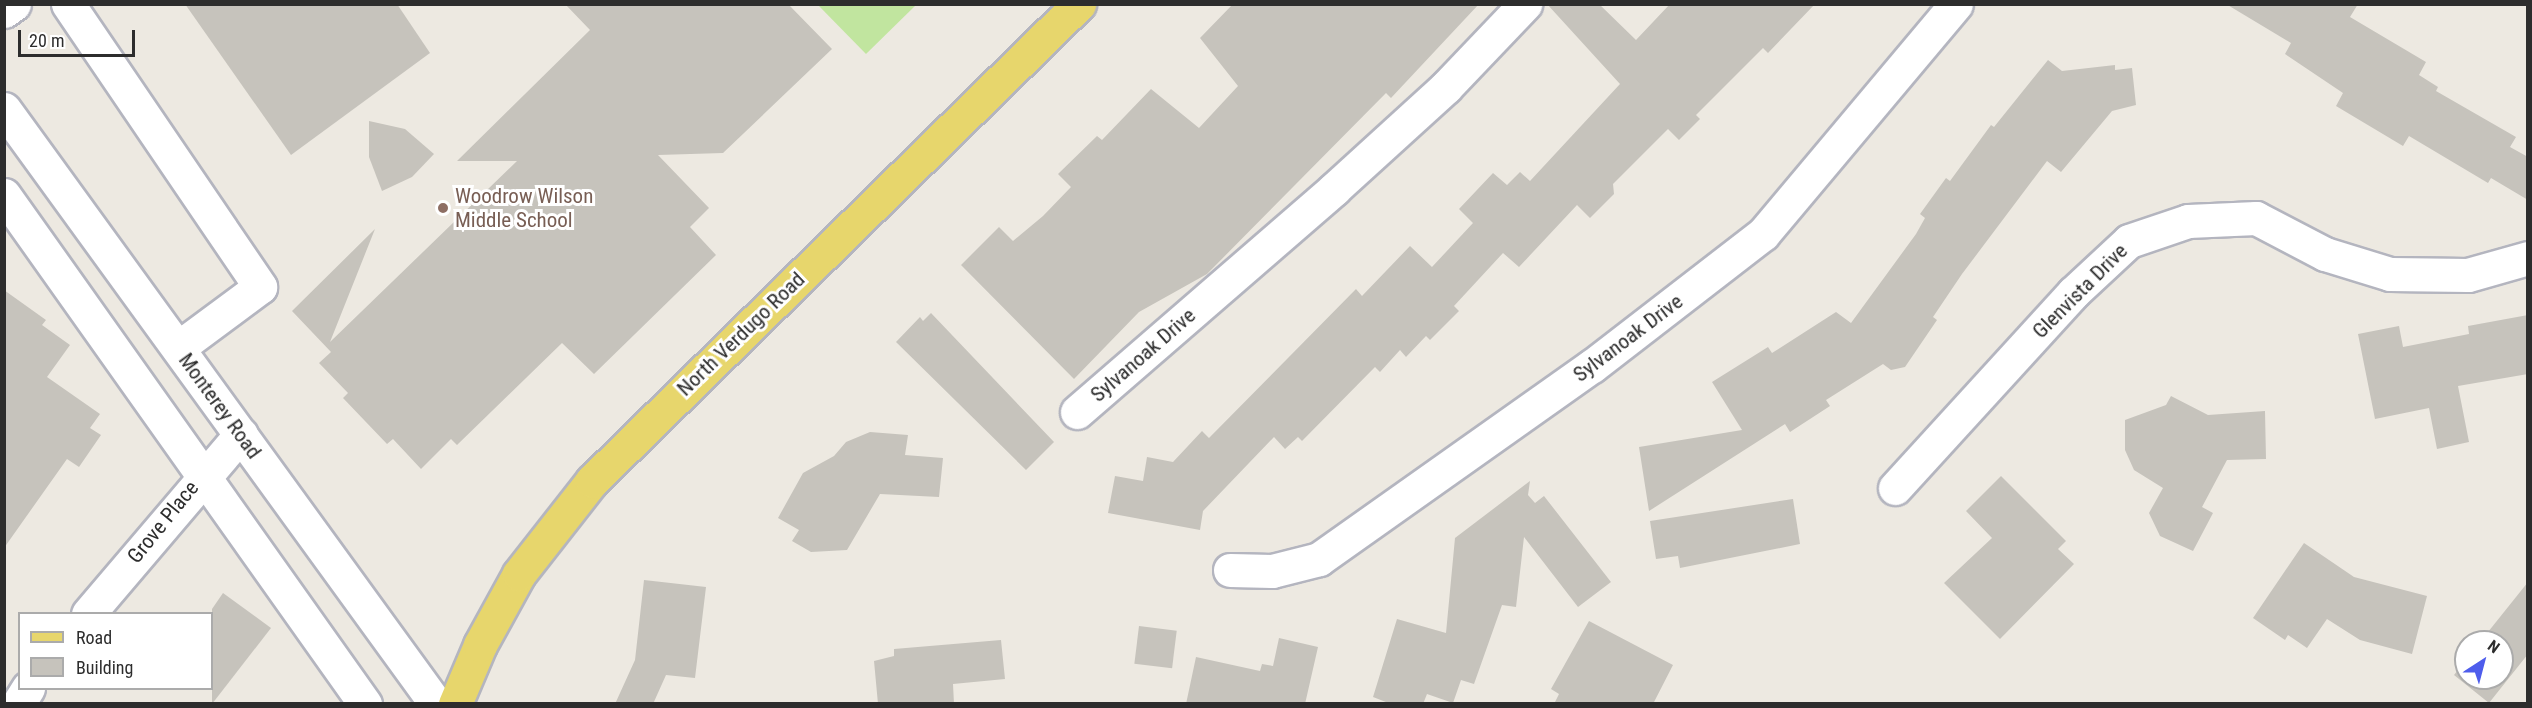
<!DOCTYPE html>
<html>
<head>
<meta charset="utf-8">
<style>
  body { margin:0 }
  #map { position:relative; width:2532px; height:708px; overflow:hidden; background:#ede9e1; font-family:"Roboto Condensed",sans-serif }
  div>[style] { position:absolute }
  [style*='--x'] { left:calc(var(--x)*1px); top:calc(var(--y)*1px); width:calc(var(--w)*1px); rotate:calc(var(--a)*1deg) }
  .pitch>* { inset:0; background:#c1e59f }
  .building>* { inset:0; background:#c6c3bc; transform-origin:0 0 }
  .roads { filter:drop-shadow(2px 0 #b4b5bf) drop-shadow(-2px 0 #b4b5bf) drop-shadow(0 2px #b4b5bf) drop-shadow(0 -2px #b4b5bf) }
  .minor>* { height:33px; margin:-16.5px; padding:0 16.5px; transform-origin:16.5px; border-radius:16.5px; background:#fff }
  .major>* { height:33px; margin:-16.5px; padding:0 16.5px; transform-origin:16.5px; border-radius:16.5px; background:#e7d66c }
  .dots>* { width:16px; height:16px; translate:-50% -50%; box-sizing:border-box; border:3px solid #fff; border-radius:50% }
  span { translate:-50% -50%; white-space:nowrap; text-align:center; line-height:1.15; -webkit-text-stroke:6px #fff; paint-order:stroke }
  .education-label { font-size:21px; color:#785e54 }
  .left { translate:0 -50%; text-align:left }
  .street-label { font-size:21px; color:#2d2d2d }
  .frame { position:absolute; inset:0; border:6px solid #2d2d2d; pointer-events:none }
  .legend { position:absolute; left:18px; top:612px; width:195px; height:78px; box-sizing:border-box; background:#fff; border:2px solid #ababab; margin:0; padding:8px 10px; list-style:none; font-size:18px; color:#2d2d2d }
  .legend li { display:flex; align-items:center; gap:12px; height:30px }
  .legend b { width:30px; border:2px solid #ababab }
  .north { position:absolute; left:2454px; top:630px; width:60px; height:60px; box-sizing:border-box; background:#fff; border:2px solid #ababab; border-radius:50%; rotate:36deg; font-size:16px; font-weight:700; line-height:24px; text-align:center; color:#2d2d2d }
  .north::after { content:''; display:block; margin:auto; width:21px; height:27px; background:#4e5dec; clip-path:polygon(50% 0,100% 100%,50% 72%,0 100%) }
  .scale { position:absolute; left:18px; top:30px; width:117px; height:27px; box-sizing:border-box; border:3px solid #2d2d2d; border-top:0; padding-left:8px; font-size:18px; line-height:21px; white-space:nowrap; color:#2d2d2d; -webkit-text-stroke:4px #fff; paint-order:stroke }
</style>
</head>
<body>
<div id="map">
  <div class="pitch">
    <i style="clip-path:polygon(818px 5px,916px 5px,866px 54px)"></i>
  </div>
  <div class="building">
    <i style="clip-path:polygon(185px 4px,397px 4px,430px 53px,291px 155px)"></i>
    <i style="clip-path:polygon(565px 4px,788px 4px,832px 49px,723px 153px,658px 155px,709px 208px,690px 227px,716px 255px,594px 374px,562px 343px,457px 445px,451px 439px,421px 469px,393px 439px,387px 444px,343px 398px,348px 393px,319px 363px,331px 352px,292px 311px,375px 229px,330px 342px,517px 161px,457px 161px,590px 30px)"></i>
    <i style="clip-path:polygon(1233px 4px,1479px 4px,1391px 98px,1386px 93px,1207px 274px,1139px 312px,1074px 379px,961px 265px,999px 227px,1013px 241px,1043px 216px,1071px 187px,1058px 174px,1097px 136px,1102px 140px,1151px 89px,1199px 128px,1238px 86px,1200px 38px)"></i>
    <i style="clip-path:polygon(1547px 4px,1599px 4px,1636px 40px,1670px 4px,1815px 4px,1768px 53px,1763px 48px,1696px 115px,1700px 119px,1679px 140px,1668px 129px,1613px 184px,1614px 194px,1590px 218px,1577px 205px,1519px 267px,1503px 253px,1454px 306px,1459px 311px,1430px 340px,1426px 336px,1406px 357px,1400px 350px,1380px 372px,1375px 367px,1302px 441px,1298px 437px,1285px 449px,1274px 437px,1203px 511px,1200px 530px,1108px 513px,1115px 476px,1143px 481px,1147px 457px,1173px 462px,1202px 431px,1209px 438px,1356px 289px,1362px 296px,1410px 246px,1432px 267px,1473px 223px,1459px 209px,1493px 173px,1507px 185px,1520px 172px,1530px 181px,1620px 84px)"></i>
    <i style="clip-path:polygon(2226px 4px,2358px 4px,2350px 17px,2426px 62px,2419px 75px,2438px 87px,2436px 91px,2516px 137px,2510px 147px,2528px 157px,2528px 200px,2491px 178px,2488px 183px,2409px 136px,2403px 146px,2336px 106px,2343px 93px,2285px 54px,2291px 43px)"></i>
    <i style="clip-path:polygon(2048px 60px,2062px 71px,2115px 65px,2115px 70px,2132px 68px,2136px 105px,2112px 111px,2061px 172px,2047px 161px,1962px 274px,1933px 317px,1937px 320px,1905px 367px,1891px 370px,1883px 364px,1826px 400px,1830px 406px,1790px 432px,1785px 424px,1649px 511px,1639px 447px,1742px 430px,1712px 382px,1768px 347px,1772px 353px,1836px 312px,1851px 323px,1916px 234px,1925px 218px,1920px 214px,1946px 178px,1950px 181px,1991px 125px,1994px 127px)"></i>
    <i style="clip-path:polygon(369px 121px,405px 129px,434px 154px,412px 177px,382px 191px,369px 157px)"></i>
    <i style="clip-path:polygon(4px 290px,46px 320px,42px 325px,70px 345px,47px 377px,100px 414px,90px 428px,101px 435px,79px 467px,67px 459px,4px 548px)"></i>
    <i style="clip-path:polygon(931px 313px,1054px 442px,1026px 470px,896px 342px,920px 317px,923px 321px)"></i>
    <i style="clip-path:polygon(2528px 315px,2528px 374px,2458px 386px,2469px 442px,2437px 449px,2429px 408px,2375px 419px,2358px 334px,2399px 326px,2403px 347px,2469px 334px,2468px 326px)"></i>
    <i style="clip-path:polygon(2171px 396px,2208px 415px,2265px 411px,2266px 459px,2227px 460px,2202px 507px,2213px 513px,2193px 551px,2160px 536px,2149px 513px,2163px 488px,2134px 470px,2125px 450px,2125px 420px,2166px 405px)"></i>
    <i style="clip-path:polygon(870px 432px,908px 435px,905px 455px,943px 458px,939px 497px,880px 494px,847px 550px,811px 552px,792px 541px,799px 530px,778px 518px,803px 473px,834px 456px,846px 442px)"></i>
    <i style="clip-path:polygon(2001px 476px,2066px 541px,2058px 549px,2074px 564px,2000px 639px,1944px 583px,1992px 538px,1966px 511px)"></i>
    <i style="clip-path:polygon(1530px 481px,1528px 495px,1535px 503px,1544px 496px,1611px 582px,1578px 607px,1524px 537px,1516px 607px,1502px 605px,1474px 684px,1461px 680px,1453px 703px,1427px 694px,1423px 704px,1391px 704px,1373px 697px,1397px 619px,1446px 633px,1455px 538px)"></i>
    <i style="clip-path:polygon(1793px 499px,1800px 544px,1680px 568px,1678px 556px,1656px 559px,1650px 521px)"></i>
    <i style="clip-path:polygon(2304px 543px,2354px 577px,2427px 596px,2412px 654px,2360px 640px,2327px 619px,2307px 648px,2288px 635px,2285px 640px,2253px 618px)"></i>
    <i style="clip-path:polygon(644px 580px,706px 587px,695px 678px,666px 675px,653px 704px,615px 704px,635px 660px)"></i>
    <i style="clip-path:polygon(2528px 582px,2528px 654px,2489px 703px,2454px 675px,2466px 660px,2466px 678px,2502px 678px,2502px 642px,2480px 642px)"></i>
    <i style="clip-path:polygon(223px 593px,271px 628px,212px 704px,212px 609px)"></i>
    <i style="clip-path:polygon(1589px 621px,1673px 665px,1653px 704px,1554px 704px,1559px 694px,1551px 689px)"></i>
    <i style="left:1139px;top:626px;width:38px;height:38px;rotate:7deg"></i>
    <i style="clip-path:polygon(1279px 638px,1318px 647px,1305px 704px,1186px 704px,1196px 657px,1260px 671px,1262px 664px,1273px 666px)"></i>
    <i style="clip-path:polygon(1001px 640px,1005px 679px,953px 684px,954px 704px,878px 704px,874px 661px,894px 656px,894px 649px)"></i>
  </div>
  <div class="roads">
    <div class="minor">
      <i style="--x:68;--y:4;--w:342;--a:55.8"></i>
      <i style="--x:260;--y:287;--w:102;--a:143.4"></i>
      <i style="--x:4;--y:11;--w:12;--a:-35"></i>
      <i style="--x:4;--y:109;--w:735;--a:54.02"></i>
      <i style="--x:4;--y:195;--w:624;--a:54.65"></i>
      <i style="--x:1077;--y:412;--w:340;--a:-40.9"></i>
      <i style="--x:1334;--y:189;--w:151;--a:-42.3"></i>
      <i style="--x:1446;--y:87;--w:115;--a:-46.4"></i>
      <i style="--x:1895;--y:488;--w:264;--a:-47.6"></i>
      <i style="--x:2073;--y:293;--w:76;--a:-42.9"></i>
      <i style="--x:2129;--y:241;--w:62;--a:-18.7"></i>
      <i style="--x:2188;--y:221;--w:68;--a:-2.5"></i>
      <i style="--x:2256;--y:218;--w:78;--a:27.6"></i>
      <i style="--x:2325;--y:254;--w:68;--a:17.1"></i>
      <i style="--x:2390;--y:274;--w:78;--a:0.7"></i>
      <i style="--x:2468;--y:275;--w:62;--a:-15.8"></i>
      <i style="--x:1230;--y:570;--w:42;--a:1.4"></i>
      <i style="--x:1272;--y:571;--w:49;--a:-14.3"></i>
      <i style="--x:1319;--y:559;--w:334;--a:-35.3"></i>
      <i style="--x:1592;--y:366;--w:216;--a:-37.7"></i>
      <i style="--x:1763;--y:234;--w:300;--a:-50"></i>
      <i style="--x:88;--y:614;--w:236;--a:-49.6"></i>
      <i style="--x:18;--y:704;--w:19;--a:-58"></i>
    </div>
    <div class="major">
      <i style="--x:455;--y:704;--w:64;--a:-67"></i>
      <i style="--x:480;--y:645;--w:81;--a:-61.2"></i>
      <i style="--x:519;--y:574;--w:118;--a:-51.9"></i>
      <i style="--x:592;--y:481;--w:682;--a:-44.41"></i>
    </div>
  </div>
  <div class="dots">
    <i style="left:443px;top:208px;background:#8d6e63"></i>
  </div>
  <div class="education-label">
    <span class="left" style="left:455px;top:208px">Woodrow Wilson<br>Middle School</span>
  </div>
  <div class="street-label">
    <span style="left:2080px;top:291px;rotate:-45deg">Glenvista Drive</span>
    <span style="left:741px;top:334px;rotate:-44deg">North Verdugo Road</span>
    <span style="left:1628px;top:338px;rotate:-37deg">Sylvanoak Drive</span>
    <span style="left:1143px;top:355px;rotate:-41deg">Sylvanoak Drive</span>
    <span style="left:220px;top:406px;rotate:54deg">Monterey Road</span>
    <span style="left:163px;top:522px;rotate:-51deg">Grove Place</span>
  </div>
  <div class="frame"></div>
  <ul class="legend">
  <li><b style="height:8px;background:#e7d66c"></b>Road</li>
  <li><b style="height:16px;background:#c6c3bc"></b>Building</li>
  </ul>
  <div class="north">N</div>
  <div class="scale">20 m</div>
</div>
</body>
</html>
